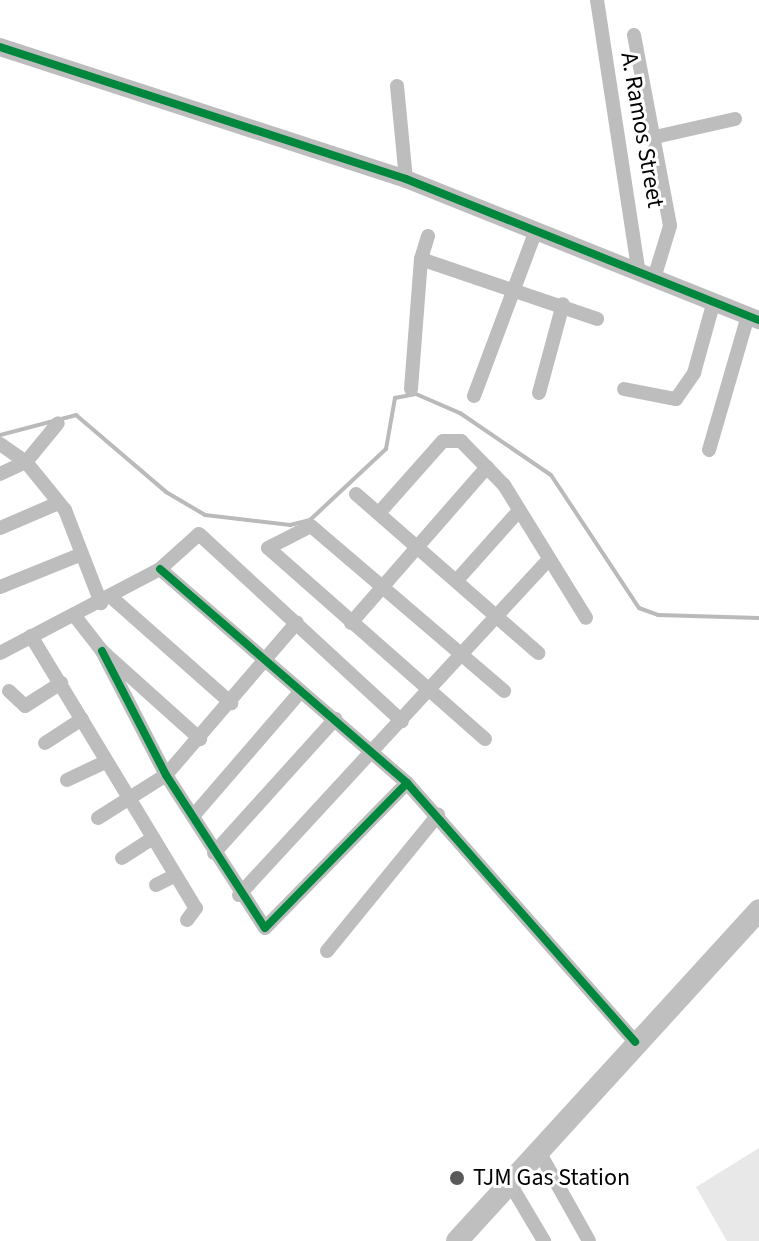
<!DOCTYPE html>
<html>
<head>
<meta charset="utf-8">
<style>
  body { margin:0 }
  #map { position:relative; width:759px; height:1241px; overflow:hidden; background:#fff; font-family:"Source Sans 3",sans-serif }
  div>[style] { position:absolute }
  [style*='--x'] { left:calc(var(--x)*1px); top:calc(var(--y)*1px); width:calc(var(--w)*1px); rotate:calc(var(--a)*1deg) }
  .green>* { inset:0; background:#e8e8e8 }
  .stream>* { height:4px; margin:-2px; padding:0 2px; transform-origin:2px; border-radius:2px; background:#bababa }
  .minor>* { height:14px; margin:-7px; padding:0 7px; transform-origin:7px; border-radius:7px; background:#bdbdbd }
  .tertiary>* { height:18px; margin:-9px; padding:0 9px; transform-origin:9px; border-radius:9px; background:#bdbdbd }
  .secondary>* { height:22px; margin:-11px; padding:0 11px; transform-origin:11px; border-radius:11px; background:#bfbfbf }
  .cycleway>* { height:8px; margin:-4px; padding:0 4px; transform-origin:4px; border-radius:4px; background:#00873e }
  .dots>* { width:22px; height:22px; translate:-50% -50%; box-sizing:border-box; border:4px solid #fff; border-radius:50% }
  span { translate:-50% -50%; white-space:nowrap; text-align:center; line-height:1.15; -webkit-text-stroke:6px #fff; paint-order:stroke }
  .street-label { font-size:24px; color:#000 }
  .poi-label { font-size:24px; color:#000 }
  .left { translate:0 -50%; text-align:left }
</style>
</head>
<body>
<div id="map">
  <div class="green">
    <i style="clip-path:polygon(759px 1148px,759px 1241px,727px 1241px,696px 1187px)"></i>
  </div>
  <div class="stream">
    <i style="--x:0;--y:435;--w:79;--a:-14.7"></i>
    <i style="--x:76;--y:415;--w:118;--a:40.5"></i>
    <i style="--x:166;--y:492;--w:45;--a:30.5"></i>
    <i style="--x:205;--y:515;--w:86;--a:6.7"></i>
    <i style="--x:290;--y:525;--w:21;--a:-14"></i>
    <i style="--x:310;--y:520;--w:104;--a:-43.1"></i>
    <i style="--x:386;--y:449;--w:52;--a:-80"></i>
    <i style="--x:395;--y:398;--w:21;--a:-11"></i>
    <i style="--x:416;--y:394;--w:48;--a:23.4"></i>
    <i style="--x:460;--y:413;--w:110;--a:34.3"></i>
    <i style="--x:551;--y:475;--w:159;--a:56.5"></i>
    <i style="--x:639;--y:608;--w:20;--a:20"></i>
    <i style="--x:658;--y:615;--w:101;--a:1.7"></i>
  </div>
  <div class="minor">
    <i style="--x:597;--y:0;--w:271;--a:81.3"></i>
    <i style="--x:634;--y:35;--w:194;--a:79.3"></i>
    <i style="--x:670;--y:226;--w:51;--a:107"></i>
    <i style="--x:397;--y:86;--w:93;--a:84.5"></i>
    <i style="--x:655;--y:137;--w:82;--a:-12.7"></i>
    <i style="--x:421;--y:259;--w:24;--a:-73"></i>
    <i style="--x:411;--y:389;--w:130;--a:-85.6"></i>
    <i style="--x:421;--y:259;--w:186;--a:18.8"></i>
    <i style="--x:624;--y:389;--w:53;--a:10.9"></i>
    <i style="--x:676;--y:399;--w:32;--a:-55"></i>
    <i style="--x:694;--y:373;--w:75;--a:-74.5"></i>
    <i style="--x:539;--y:393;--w:92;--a:-74.9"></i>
    <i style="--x:474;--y:396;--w:177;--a:-69.5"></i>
    <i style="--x:0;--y:444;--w:32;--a:35"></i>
    <i style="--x:26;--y:462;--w:62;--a:50.9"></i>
    <i style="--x:65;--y:510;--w:100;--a:68.8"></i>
    <i style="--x:709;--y:450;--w:140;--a:-73.8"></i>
    <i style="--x:0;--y:474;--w:29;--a:-25"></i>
    <i style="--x:26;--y:462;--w:50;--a:-50.6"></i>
    <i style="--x:356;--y:494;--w:242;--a:41.1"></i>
    <i style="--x:379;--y:513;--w:96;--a:-48.4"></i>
    <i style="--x:443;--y:441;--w:18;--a:0"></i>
    <i style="--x:461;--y:441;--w:62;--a:45.7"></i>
    <i style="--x:504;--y:485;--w:156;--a:58.3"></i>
    <i style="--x:0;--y:528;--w:61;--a:-23.2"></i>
    <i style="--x:160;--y:569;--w:327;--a:40.9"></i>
    <i style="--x:407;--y:783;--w:345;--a:48.6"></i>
    <i style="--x:458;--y:579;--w:89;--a:-48.2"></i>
    <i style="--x:0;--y:587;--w:83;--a:-21.9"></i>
    <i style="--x:110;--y:596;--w:162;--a:41.5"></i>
    <i style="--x:74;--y:615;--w:46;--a:52.1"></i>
    <i style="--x:102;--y:651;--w:132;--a:41.9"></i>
    <i style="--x:351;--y:623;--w:207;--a:-48.9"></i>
    <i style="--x:31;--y:636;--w:318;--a:58.8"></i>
    <i style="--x:196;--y:908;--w:15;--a:127"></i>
    <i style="--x:102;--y:651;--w:140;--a:62.7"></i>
    <i style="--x:166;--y:775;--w:182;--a:57.1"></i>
    <i style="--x:265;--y:928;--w:203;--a:-45.6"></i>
    <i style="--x:0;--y:653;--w:181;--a:-27.7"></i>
    <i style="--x:160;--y:569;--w:52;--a:-41.9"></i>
    <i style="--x:199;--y:534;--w:276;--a:42.7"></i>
    <i style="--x:9;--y:691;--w:22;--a:43"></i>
    <i style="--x:25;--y:706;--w:43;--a:-32.6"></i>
    <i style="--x:485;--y:739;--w:289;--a:-138.6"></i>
    <i style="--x:268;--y:548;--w:48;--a:-27.1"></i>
    <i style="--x:311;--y:526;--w:254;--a:40.5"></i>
    <i style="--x:45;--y:743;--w:44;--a:-33"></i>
    <i style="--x:67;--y:780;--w:42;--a:-25.3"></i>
    <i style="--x:194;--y:815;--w:162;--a:-49.2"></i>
    <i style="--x:98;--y:818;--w:80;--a:-32.3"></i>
    <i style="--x:166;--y:775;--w:201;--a:-49.4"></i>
    <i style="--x:214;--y:853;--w:181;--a:-47.9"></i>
    <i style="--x:122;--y:858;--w:37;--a:-33"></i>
    <i style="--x:156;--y:885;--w:20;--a:-27"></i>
    <i style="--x:239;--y:895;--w:456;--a:-47.3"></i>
    <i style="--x:327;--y:951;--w:176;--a:-50.8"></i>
    <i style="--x:538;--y:1150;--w:104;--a:60.7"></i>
    <i style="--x:509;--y:1182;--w:69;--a:59.3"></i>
  </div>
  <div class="tertiary">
    <i style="--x:0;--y:47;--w:427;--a:18"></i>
    <i style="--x:406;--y:179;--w:380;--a:21.8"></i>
  </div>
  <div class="secondary">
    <i style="--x:457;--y:1241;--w:448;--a:-47.6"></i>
  </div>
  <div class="cycleway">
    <i style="--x:0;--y:47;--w:427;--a:18"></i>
    <i style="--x:406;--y:179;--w:380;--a:21.8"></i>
    <i style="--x:160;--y:569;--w:327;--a:40.9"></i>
    <i style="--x:407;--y:783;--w:345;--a:48.6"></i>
    <i style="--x:102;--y:651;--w:140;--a:62.7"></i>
    <i style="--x:166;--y:775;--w:182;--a:57.1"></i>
    <i style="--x:265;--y:928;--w:203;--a:-45.6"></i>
  </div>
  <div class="dots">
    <i style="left:457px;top:1178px;background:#595959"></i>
  </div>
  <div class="street-label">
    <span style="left:642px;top:130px;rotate:80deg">A. Ramos Street</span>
  </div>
  <div class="poi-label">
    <span class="left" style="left:473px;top:1178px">TJM Gas Station</span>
  </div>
</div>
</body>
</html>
